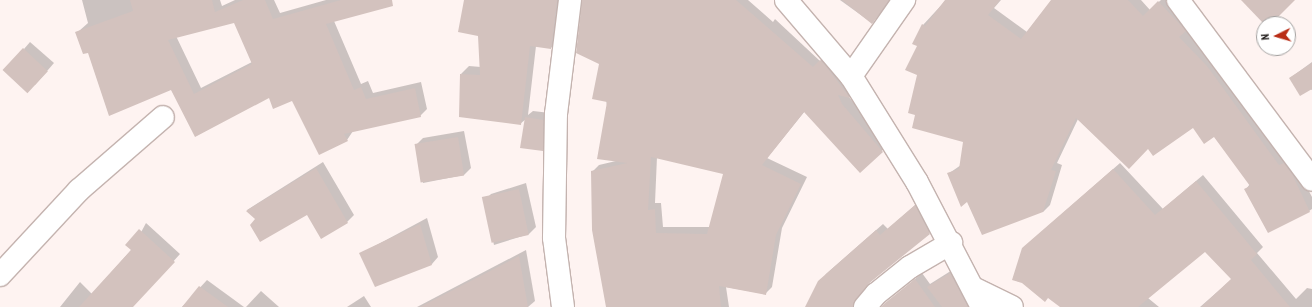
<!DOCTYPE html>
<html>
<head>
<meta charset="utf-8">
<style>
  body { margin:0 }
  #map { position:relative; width:1312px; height:307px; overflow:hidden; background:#fef3f1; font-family:"PT Sans Narrow",sans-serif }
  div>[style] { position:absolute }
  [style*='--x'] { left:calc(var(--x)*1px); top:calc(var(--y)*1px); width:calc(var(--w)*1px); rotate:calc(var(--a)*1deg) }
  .shadow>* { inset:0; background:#0003 }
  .building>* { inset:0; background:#d3c2be; transform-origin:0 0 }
  .roads { filter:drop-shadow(1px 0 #c4b3af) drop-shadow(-1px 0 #c4b3af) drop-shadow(0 1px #c4b3af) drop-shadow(0 -1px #c4b3af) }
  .minor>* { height:22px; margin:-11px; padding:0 11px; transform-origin:11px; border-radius:11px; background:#fff }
  .tertiary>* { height:22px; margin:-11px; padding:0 11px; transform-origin:11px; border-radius:11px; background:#fff }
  span { translate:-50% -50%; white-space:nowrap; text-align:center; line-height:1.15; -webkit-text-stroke:3.5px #fff; paint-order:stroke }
  .north { position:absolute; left:1256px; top:16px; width:40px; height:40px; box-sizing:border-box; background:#fff; border:1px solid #a2a09f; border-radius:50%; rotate:265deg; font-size:11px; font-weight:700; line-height:16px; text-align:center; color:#161110 }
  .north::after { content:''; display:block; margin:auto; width:14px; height:18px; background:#b92d16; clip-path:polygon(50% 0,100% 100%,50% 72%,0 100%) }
</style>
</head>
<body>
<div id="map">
  <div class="shadow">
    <i style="clip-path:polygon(evenodd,82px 0,220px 0,222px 6px,235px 0,274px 0,280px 13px,326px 0,388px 0,334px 21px,361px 84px,368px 81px,373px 93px,421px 82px,427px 109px,420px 116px,353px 131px,347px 140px,292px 100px,269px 96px,196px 136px,171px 89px,88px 51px,79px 31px,88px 23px,82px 0,235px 22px,252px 62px,201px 88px,176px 36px,235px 22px)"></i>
    <i style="clip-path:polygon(465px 0,565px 0,559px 40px,551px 48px,536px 46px,528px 115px,533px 111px,550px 113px,549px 143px,543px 150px,526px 119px,520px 124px,461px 74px,469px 66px,481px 67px,479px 35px)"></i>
    <i style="clip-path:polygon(evenodd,583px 0,748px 0,773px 22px,775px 19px,820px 61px,827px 54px,856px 90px,849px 97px,889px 144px,860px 172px,805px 111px,767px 158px,807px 177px,782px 228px,772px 287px,765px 294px,726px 287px,729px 307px,607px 307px,593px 230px,592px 172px,599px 165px,616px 161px,600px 63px,583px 0,657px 157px,724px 173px,710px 227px,663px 227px,661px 203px,655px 203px,657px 157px)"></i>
    <i style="clip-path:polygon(840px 0,892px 0,872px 23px)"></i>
    <i style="clip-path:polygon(946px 0,1001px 0,994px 8px,1027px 32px,1052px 0,1141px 0,1150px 10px,1161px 0,1170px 0,1191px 24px,1185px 30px,1213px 59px,1291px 157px,1312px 197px,1312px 209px,1309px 211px,1246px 189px,1250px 184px,1214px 136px,1193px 127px,1149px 147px,1078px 119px,1057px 163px,1062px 165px,1050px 205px,1043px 212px,967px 200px,948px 174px,961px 165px,964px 141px,917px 114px,923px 25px)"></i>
    <i style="clip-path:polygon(30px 42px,54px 63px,35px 85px,24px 49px)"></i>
    <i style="clip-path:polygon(1312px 62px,1312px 90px,1290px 78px)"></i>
    <i style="clip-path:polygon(464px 131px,471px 168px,464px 175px,423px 183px,416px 145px,423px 138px)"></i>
    <i style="clip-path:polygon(323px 162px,354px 215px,347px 222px,307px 213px,257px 219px,247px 210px)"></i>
    <i style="clip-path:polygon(1120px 163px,1163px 209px,1203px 175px,1263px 247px,1257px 253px,1296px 299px,1307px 288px,1312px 289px,1312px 307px,1200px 307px,1232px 279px,1206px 250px,1148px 298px,1159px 307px,1061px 307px,1030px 242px)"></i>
    <i style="clip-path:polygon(526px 183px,536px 227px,529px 234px,494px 245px,484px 201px,491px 194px)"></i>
    <i style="clip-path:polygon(922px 199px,936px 227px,870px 282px,862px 291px,857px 307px,806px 307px,826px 274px,883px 224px,888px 229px)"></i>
    <i style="clip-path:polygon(427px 218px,438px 257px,432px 264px,360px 254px)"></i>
    <i style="clip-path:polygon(146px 223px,180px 254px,132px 307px,60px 307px,80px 282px,92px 294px,132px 249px)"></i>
    <i style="clip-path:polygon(526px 250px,535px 301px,528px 307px,417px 307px)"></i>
    <i style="clip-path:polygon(957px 267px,975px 307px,883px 307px,922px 273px,930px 284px)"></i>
    <i style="clip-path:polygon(207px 280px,244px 307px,182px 307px)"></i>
    <i style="clip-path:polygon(261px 291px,279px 307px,246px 307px)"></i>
    <i style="clip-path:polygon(364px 296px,371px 307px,347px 307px)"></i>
  </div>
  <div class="building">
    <i style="clip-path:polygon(evenodd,130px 0,212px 0,215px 12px,243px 0,265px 0,273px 19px,341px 0,392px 0,393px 6px,326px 24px,354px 90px,361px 87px,366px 99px,415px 88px,421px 117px,344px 134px,348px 141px,319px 155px,292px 101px,273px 109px,269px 98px,195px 137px,171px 90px,109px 116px,88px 53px,83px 54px,75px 32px,133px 11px,130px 0,234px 23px,252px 64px,194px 94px,168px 40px,234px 23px)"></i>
    <i style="clip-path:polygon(464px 0,557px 0,551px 49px,530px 46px,521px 125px,459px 117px,460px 74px,480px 75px,478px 36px,458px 32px)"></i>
    <i style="clip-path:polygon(evenodd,582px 0,736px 0,813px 67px,820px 60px,825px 65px,850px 98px,838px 95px,842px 104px,883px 152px,860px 173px,804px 112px,762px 165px,801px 184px,776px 235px,766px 295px,719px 286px,721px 307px,606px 307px,592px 230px,591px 171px,627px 163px,597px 159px,607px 102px,592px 99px,599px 64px,576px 53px,582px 0,651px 157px,723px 174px,707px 234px,656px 233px,655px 209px,648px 210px,651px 157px)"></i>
    <i style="clip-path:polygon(842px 0,889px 0,872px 24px)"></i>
    <i style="clip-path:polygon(945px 0,1000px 0,988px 15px,1021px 39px,1051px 0,1128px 0,1143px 16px,1158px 1px,1186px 31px,1179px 37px,1207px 66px,1279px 165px,1284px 163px,1292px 174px,1310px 212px,1268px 233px,1244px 189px,1250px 186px,1214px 137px,1204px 144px,1193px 128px,1153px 156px,1148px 149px,1129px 169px,1076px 118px,1051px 170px,1056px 171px,1043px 212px,982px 235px,967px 202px,961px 207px,947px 173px,959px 169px,963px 142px,912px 128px,915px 115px,908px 113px,917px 75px,905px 70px,917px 46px,912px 44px,922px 24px,925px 26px)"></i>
    <i style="clip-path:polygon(1241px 0,1295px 0,1271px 24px,1264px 24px)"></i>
    <i style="left:23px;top:48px;width:34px;height:30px;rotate:43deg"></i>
    <i style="clip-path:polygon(1312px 63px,1312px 89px,1300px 96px,1289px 78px)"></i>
    <i style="clip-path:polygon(525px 117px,543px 120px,543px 151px,520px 148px)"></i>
    <i style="left:458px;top:137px;width:39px;height:44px;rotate:81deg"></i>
    <i style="clip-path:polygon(316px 168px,348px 223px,321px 239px,307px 215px,260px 242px,250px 225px,255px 219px,246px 211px)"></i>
    <i style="clip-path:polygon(1113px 169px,1155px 215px,1196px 181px,1257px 254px,1251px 260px,1290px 307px,1201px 307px,1231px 279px,1205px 252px,1138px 307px,1060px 307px,1048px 298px,1045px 302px,1022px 283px,1012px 280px,1022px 248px)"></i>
    <i style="left:519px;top:189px;width:47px;height:38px;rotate:78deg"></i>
    <i style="clip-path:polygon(915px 205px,930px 234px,868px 284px,853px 307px,805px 307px,818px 281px,876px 230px,880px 235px)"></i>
    <i style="clip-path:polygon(420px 224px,432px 265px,375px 287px,359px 253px)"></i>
    <i style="clip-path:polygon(139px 229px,175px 262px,133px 307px,79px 307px,131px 250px,125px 245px)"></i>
    <i style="clip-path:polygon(519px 256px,528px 307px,420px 307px)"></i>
    <i style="clip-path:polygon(950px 273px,968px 307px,942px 307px,927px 287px)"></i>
    <i style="clip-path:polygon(915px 279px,935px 307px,881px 307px,885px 303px)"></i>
    <i style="clip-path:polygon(199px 286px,228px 307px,182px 307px)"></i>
  </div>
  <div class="roads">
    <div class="minor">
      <i style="--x:1178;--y:0;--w:224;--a:53.3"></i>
      <i style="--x:851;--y:76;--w:93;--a:-55.1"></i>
      <i style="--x:0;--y:275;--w:116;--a:-47.1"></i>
      <i style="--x:79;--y:190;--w:111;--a:-41"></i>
      <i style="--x:975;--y:289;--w:41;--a:25.9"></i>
      <i style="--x:563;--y:307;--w:70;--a:-97.4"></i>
      <i style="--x:554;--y:238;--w:124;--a:-89.1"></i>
      <i style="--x:556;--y:114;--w:115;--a:-83"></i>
      <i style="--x:865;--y:307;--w:17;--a:-50"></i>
      <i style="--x:876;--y:294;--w:43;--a:-38.5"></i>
      <i style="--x:910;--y:267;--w:48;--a:-30.3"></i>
    </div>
    <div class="tertiary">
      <i style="--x:786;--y:0;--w:100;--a:49.5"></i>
      <i style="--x:851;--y:76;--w:125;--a:58.1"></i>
      <i style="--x:917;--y:182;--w:141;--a:62.5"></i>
    </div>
  </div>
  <div class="north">N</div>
</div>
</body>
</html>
